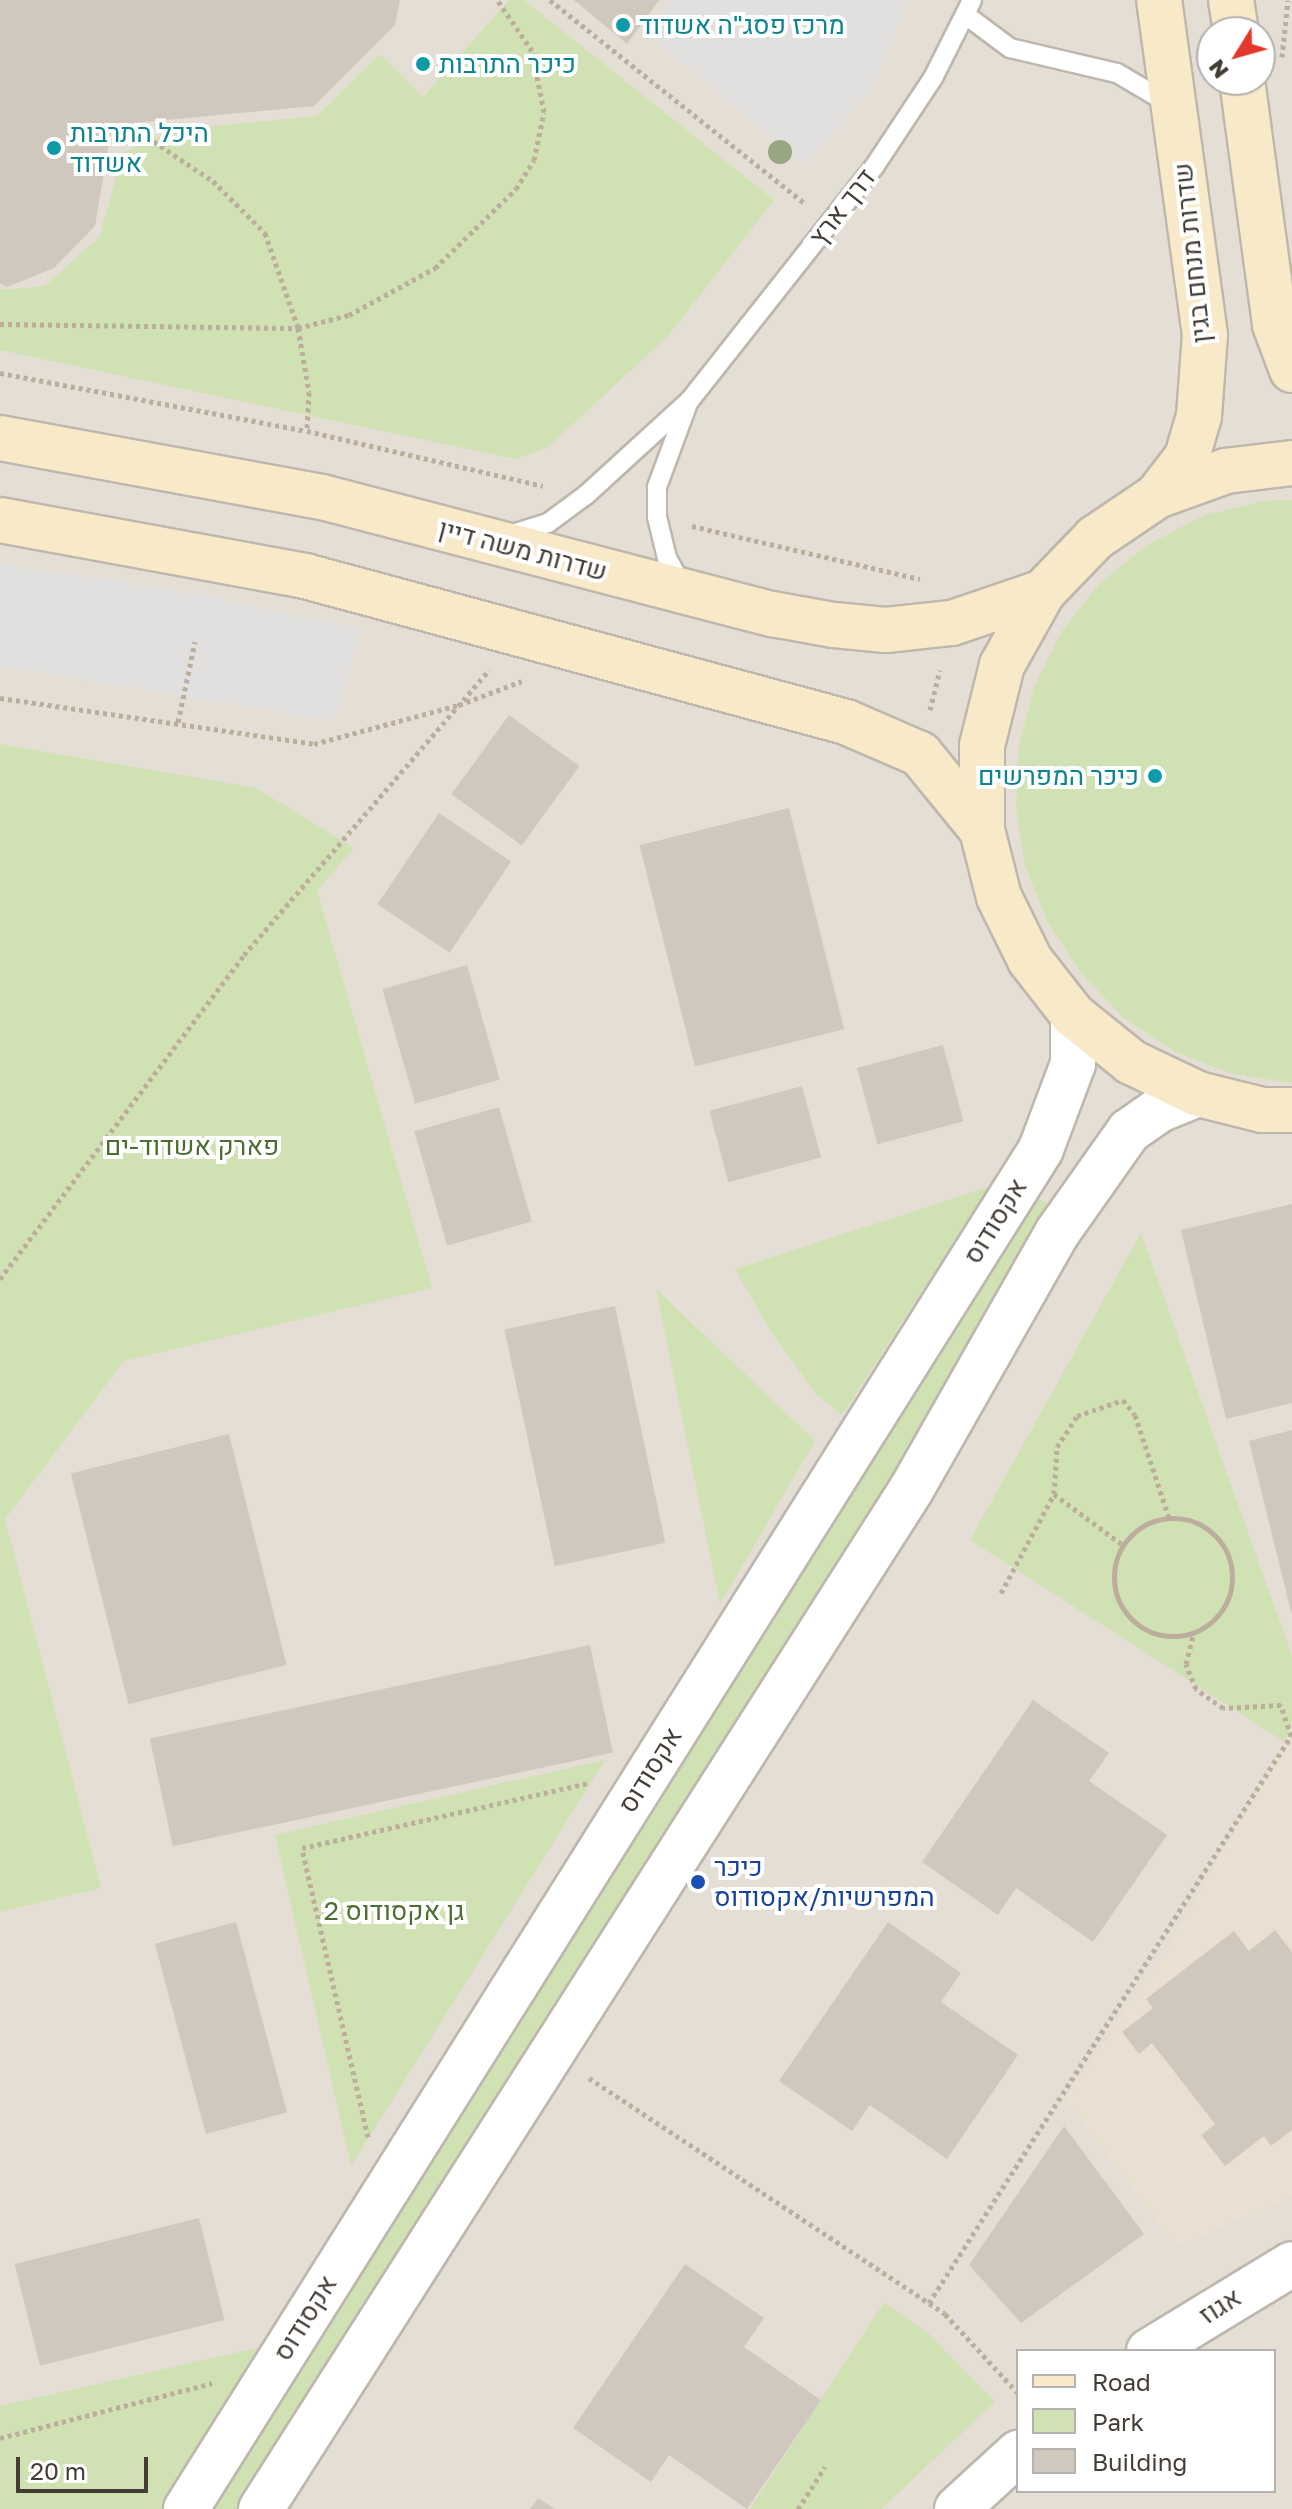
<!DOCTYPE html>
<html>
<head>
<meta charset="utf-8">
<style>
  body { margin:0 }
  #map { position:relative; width:1292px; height:2509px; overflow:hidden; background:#f1ede6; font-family:"Golos Text",Heebo,sans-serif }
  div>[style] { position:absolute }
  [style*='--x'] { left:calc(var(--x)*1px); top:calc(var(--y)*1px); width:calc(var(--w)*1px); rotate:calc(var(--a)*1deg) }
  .residential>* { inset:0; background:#e4ded5 }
  .education>* { inset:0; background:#e9e0d1 }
  .green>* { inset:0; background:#d0e1b3 }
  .parking>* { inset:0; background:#e2e0de }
  .building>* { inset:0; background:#d1c8bd; transform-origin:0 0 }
  .path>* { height:5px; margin-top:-2.5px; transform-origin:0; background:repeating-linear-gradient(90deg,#bcae9c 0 4px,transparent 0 8px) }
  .path>.ring { margin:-2.5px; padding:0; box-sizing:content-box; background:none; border:5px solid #bcae9c; border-radius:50% }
  .roads { filter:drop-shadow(2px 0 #beb7ad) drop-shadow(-2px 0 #beb7ad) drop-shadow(0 2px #beb7ad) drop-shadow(0 -2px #beb7ad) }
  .service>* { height:18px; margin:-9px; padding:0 9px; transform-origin:9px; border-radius:9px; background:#fff }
  .tertiary>* { height:44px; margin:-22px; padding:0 22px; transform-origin:22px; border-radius:22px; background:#fff }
  .secondary>* { height:44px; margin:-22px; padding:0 22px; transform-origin:22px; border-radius:22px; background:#f8e9c8 }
  .trees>* { width:24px; height:24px; margin:-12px; border-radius:50%; background:#96a782 }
  .dots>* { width:22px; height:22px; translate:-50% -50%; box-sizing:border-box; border:4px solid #fff; border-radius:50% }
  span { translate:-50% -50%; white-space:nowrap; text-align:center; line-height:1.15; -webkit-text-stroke:8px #fff; paint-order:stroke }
  .culture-label { font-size:26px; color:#0d838f }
  .left { translate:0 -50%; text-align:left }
  .right { translate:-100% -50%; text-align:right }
  .street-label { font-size:26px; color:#433d36 }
  .park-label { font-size:26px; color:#4c6e30 }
  .transit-label { font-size:26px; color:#164399 }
  .legend { position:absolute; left:1016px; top:2349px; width:260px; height:144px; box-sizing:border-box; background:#fff; border:2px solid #b4b1af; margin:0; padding:10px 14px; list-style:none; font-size:24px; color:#433d36 }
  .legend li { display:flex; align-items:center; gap:16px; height:40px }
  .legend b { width:40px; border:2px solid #b4b1af }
  .north { position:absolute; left:1196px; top:16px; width:80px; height:80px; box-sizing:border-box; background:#fff; border:2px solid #b4b1af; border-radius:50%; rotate:233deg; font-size:22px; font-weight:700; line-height:32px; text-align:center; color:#433d36 }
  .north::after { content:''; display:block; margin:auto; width:28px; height:36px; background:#e3382b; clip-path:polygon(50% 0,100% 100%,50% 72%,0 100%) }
  .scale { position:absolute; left:16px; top:2457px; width:132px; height:36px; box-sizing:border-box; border:4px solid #433d36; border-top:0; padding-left:10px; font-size:24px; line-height:28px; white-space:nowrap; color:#433d36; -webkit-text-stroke:6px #fff; paint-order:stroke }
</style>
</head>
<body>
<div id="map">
  <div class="residential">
    <i style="clip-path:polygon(evenodd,0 0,1292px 0,1292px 2509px,0 2509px,0 0,1212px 32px,1260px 32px,1260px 80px,1212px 80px,1212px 32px,0 0,1018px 2351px,1274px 2351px,1274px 2491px,1018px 2491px,1018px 2351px)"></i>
  </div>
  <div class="education">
    <i style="clip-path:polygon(1292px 1729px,1292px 2197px,1176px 2247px,1065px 2099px,1167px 1950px)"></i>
  </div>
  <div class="green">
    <i style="clip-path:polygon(509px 0,524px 0,774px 200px,668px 336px,548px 447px,515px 459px,0 350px,0 290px,45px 286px,100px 236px,123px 152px,176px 130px,317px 116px,380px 54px,423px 97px)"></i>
    <i style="clip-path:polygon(1292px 500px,1292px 1082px,1290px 1083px,1230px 1073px,1174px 1051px,1123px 1017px,1081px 973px,1048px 923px,1025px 866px,1016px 807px,1019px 746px,1034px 687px,1062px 631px,1100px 583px,1149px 544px,1203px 516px,1264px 501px)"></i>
    <i style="clip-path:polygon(0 744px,256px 788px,354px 848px,317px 891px,432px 1288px,124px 1361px,5px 1519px,101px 1888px,0 1912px)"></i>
    <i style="clip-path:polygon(989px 1187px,842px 1415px,816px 1394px,771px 1332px,735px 1269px)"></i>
    <i style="clip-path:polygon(1035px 1197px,1052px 1206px,927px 1440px,261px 2509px,201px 2509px)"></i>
    <i style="clip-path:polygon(1141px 1233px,1292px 1656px,1292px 1723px,1285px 1742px,970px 1540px)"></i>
    <i style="clip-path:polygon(656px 1289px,815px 1441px,720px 1604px)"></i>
    <i style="clip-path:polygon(605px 1760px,351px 2166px,275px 1835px)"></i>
    <i style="clip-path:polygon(884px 2302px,928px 2333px,995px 2402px,881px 2509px,750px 2509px)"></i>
    <i style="clip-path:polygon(266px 2346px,163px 2509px,0 2509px,0 2406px)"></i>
  </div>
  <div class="parking">
    <i style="clip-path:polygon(671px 0,910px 0,870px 94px,804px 165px,650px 36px)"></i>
    <i style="clip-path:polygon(0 564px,177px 590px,363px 629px,336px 721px,0 666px)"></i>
  </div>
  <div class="building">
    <i style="clip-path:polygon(0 0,400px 0,395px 25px,314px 106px,112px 125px,95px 226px,54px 268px,7px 287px,0 283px)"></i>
    <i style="clip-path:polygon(574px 0,659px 0,627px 44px)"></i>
    <i style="left:509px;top:715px;width:87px;height:98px;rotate:36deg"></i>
    <i style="left:789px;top:808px;width:228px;height:154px;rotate:76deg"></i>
    <i style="left:439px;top:813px;width:87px;height:110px;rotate:34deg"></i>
    <i style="left:467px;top:965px;width:119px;height:88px;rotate:74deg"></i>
    <i style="left:943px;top:1045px;width:79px;height:89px;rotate:75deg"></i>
    <i style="left:802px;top:1086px;width:74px;height:96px;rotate:75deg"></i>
    <i style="left:499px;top:1107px;width:119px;height:88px;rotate:74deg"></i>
    <i style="clip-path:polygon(1292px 1204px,1292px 1403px,1226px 1419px,1181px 1230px)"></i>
    <i style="left:615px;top:1306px;width:242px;height:113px;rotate:78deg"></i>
    <i style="clip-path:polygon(1292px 1430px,1292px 1612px,1291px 1612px,1249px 1441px)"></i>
    <i style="left:229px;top:1434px;width:238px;height:163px;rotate:76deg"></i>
    <i style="left:590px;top:1645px;width:110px;height:450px;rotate:78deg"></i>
    <i style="clip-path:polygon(1033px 1700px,1109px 1753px,1089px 1781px,1167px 1835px,1093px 1942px,1016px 1888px,998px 1915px,922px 1862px)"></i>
    <i style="left:236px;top:1922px;width:197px;height:84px;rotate:75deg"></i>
    <i style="clip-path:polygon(888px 1922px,961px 1973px,941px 2002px,1018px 2055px,947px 2159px,870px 2105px,852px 2131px,779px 2081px)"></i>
    <i style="clip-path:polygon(1275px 1930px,1292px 1952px,1292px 2130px,1271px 2146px,1264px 2136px,1225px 2166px,1201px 2135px,1215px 2124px,1152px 2043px,1139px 2054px,1122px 2032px,1153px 2008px,1146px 1999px,1234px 1931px,1249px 1951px)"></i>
    <i style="clip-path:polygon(1064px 2126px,1144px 2234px,1021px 2323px,969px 2265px)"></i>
    <i style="left:199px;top:2218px;width:105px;height:190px;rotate:76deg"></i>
    <i style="clip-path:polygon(685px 2264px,764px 2318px,744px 2347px,821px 2400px,747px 2509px,669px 2455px,651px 2482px,573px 2428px)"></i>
    <i style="clip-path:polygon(538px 2498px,555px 2509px,530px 2509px)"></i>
  </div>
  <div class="path">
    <i style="--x:550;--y:0;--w:327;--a:38.6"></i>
    <i style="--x:1282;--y:57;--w:57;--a:-84"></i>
    <i style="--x:147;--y:137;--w:79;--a:33.7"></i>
    <i style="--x:213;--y:181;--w:74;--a:45"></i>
    <i style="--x:265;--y:233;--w:101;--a:70.8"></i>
    <i style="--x:298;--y:328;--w:65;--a:80.2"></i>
    <i style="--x:309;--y:392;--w:39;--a:93"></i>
    <i style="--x:0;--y:324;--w:298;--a:0.8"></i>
    <i style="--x:298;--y:328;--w:53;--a:-14.3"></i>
    <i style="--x:349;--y:315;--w:98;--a:-28.7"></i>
    <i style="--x:435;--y:268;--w:113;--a:-44.3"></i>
    <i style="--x:516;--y:189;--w:34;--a:-58"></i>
    <i style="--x:534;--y:160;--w:49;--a:-78.2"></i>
    <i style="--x:544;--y:112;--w:62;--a:-101.1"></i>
    <i style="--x:532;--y:51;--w:60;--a:-124.2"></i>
    <i style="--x:0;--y:373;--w:312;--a:10.7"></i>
    <i style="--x:307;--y:431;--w:242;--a:13.1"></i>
    <i style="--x:692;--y:526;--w:234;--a:13.1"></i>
    <i style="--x:0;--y:698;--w:317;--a:8.3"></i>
    <i style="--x:314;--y:744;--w:150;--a:-15.1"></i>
    <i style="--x:459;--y:705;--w:67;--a:-20.9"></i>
    <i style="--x:930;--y:710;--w:41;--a:-76"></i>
    <i style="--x:178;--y:722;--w:82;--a:-78"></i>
    <i style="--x:0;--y:1279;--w:406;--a:-53"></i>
    <i style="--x:244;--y:955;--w:376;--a:-49.3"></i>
    <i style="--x:1054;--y:1494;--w:86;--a:36.5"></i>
    <i class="ring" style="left:1114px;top:1518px;width:113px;height:113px"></i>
    <i style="--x:1001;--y:1593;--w:112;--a:-61.8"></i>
    <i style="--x:1054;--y:1494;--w:47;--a:-86.3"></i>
    <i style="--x:1057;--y:1447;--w:37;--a:-57"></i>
    <i style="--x:1077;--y:1416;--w:49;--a:-19.2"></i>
    <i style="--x:1123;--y:1400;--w:19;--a:51"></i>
    <i style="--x:1135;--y:1415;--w:108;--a:71.7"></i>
    <i style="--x:589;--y:2078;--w:427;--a:33.5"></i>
    <i style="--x:945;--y:2314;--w:108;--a:47.3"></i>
    <i style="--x:368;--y:2137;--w:296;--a:-102.9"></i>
    <i style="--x:302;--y:1848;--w:293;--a:-12.8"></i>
    <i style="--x:929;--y:2303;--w:673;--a:-57.44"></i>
    <i style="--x:1291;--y:1736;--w:33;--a:-108"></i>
    <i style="--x:1281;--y:1705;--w:58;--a:177"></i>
    <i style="--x:1223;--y:1708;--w:33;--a:-145"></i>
    <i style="--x:1196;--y:1689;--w:27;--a:-112"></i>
    <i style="--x:1186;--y:1664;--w:33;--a:-76"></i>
    <i style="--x:0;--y:2438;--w:219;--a:-14.5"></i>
    <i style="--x:798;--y:2509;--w:50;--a:-57.3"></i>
  </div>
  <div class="roads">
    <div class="service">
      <i style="--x:967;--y:16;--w:54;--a:36.7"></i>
      <i style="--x:1010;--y:48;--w:110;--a:13.2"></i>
      <i style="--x:1117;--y:73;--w:57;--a:30.6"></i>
      <i style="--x:509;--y:535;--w:41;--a:-17.1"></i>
      <i style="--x:548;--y:523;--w:47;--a:-36.4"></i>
      <i style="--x:586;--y:495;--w:141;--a:-42.4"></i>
      <i style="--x:690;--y:400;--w:297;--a:-51.7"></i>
      <i style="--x:874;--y:167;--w:107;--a:-56.5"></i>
      <i style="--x:933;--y:78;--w:87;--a:-63.4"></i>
      <i style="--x:682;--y:585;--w:31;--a:-119"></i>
      <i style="--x:667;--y:558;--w:42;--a:-103.7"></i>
      <i style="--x:657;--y:517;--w:30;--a:-90"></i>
      <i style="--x:657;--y:487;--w:86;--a:-69.7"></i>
    </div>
    <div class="tertiary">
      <i style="--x:1149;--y:2351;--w:167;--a:-31.3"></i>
      <i style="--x:186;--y:2509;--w:1606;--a:-57.84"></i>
      <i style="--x:1041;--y:1149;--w:91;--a:-69.4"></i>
      <i style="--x:1073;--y:1064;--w:49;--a:-90"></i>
      <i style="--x:261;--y:2509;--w:1209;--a:-57.47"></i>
      <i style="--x:911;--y:1490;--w:296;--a:-60.4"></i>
      <i style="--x:1057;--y:1233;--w:125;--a:-54.8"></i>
      <i style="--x:1129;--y:1131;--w:39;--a:-35"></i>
      <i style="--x:1161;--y:1109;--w:40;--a:-22"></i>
      <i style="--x:957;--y:2509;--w:83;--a:-42.6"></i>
    </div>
    <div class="secondary">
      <i style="--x:1231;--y:0;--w:32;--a:81"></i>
      <i style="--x:1242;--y:80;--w:247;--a:82.3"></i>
      <i style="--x:1275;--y:325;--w:48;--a:69.3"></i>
      <i style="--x:0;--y:438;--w:327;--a:10.4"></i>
      <i style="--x:322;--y:497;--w:465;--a:14.6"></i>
      <i style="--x:772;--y:614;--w:63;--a:10.1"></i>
      <i style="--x:834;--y:625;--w:52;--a:5.5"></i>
      <i style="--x:886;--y:630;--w:66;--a:-6.1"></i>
      <i style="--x:952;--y:623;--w:96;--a:-18.8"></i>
      <i style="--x:1292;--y:463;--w:66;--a:173.1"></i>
      <i style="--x:1226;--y:471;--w:73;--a:160.1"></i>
      <i style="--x:1157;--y:496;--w:75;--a:145.9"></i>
      <i style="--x:1095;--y:538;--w:75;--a:133.9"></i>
      <i style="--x:1043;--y:592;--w:84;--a:119.3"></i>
      <i style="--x:1002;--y:665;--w:83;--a:103.9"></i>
      <i style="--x:982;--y:746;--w:84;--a:90"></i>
      <i style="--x:982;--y:830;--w:69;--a:75.8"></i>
      <i style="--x:999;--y:897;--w:70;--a:63.8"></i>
      <i style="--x:1030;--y:960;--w:70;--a:52"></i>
      <i style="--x:1073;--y:1015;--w:75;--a:39"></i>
      <i style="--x:1131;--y:1062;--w:74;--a:25.5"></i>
      <i style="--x:1198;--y:1094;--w:66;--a:14"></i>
      <i style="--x:1262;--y:1110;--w:30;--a:0"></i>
      <i style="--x:1157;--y:496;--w:49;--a:-52.4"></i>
      <i style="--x:1187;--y:457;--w:43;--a:-73.7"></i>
      <i style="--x:1199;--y:416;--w:81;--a:-85.8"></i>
      <i style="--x:1205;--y:335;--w:338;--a:-97.8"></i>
      <i style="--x:0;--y:520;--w:310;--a:10.4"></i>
      <i style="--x:305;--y:576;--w:560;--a:15.1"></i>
      <i style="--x:846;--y:722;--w:81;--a:23.4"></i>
      <i style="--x:920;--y:754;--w:98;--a:50.8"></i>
    </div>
  </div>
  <div class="trees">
    <i style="left:780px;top:152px"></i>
  </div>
  <div class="dots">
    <i style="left:623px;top:25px;background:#0f9aa8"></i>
    <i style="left:423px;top:64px;background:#0f9aa8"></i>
    <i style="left:54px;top:148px;background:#0f9aa8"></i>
    <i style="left:1155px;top:776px;background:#0f9aa8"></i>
    <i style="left:698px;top:1882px;background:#1a4fb4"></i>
  </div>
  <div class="culture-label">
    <span class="left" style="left:639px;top:25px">מרכז פסג"ה אשדוד</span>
    <span class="left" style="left:439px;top:64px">כיכר התרבות</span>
    <span class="left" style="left:70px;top:148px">היכל התרבות<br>אשדוד</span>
    <span class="right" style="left:1139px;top:776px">כיכר המפרשים</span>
  </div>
  <div class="street-label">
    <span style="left:842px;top:207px;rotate:-52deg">דרך ארץ</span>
    <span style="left:1192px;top:253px;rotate:-96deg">שדרות מנחם בגין</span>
    <span style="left:523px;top:550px;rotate:15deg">שדרות משה דיין</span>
    <span style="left:995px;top:1221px;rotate:-58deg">אקסודוס</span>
    <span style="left:650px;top:1770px;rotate:-58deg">אקסודוס</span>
    <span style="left:1220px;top:2306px;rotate:-32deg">אגוז</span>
    <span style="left:305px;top:2318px;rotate:-58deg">אקסודוס</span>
  </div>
  <div class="park-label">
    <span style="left:192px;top:1146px">פארק אשדוד-ים</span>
    <span style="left:394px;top:1911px">גן אקסודוס 2</span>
  </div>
  <div class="transit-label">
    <span class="left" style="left:714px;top:1882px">כיכר<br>המפרשיות/אקסודוס</span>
  </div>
  <ul class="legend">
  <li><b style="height:10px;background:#f8e9c8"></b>Road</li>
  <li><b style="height:22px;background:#d0e1b3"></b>Park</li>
  <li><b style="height:22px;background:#d1c8bd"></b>Building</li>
  </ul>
  <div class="north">N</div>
  <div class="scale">20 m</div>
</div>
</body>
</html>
